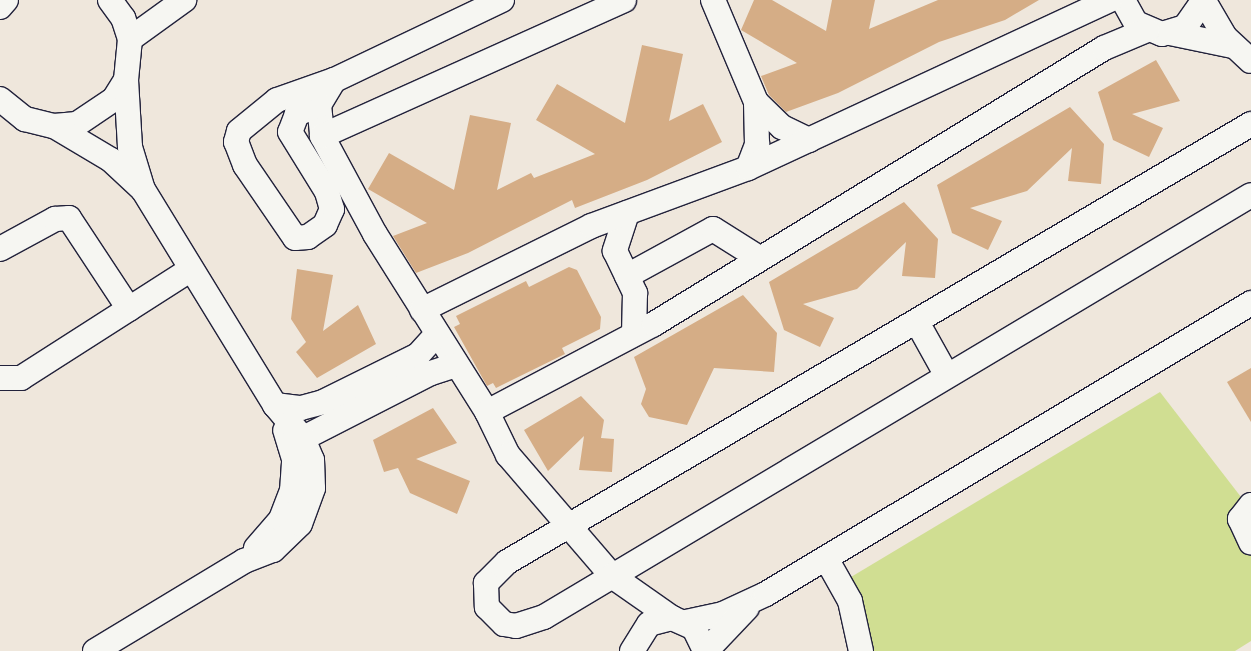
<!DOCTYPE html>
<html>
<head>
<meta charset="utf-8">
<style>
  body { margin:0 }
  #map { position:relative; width:1251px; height:651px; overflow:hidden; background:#efe7dc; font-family:"Gochi Hand",sans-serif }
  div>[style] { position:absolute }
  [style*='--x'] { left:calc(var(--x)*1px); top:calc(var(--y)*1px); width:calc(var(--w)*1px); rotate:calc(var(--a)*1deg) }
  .green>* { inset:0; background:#d0de92 }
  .building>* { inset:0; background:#d5ad86 }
  .roads { filter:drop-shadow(1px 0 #22223b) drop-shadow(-1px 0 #22223b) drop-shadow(0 1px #22223b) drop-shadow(0 -1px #22223b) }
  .minor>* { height:24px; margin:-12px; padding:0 12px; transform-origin:12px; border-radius:12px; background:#f6f6f2 }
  span { translate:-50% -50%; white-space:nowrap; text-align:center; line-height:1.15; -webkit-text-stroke:4px #f6f6f2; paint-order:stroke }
</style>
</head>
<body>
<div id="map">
  <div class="green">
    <i style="clip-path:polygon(1160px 392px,1251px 510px,1251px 641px,1235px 651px,863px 651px,846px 580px)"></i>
  </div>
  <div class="building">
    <i style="clip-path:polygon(754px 0,772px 0,826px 31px,832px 0,875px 0,869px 29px,938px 0,1039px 0,1005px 20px,939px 42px,838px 93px,786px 112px,769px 95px,761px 76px,797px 63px,741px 30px)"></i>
    <i style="clip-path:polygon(642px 45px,683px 54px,669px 121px,703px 104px,722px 142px,647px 180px,575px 208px,572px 200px,468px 253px,416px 273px,393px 236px,427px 223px,368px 189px,389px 153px,454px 190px,470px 115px,511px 123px,497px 190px,531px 173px,534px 178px,595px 154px,536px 120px,557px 84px,625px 123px)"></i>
    <i style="clip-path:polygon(1156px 60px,1180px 101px,1132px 114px,1163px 128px,1149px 157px,1113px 140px,1098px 92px)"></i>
    <i style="clip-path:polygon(1070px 107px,1104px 144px,1101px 184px,1068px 181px,1072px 148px,1027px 191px,970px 208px,1002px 221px,988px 250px,952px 233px,937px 185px)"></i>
    <i style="clip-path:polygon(904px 202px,938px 239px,935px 278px,902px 276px,906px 242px,857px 289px,803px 304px,834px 318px,820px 347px,784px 330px,769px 282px)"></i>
    <i style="clip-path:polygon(569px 267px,577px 270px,601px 317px,600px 329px,562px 348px,565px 354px,496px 388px,493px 383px,487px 386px,454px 327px,460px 324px,456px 316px,526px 281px,529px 287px)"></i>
    <i style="clip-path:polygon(297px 269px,333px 275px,323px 331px,358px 305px,376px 344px,317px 378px,296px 352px,306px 342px,291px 319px)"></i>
    <i style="clip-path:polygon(743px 295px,777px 333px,774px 372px,714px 368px,687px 425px,649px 417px,641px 404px,646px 389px,634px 357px)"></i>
    <i style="clip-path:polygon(1251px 368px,1251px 422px,1227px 382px)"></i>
    <i style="clip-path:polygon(581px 396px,604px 420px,601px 438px,614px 439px,612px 472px,579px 470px,584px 436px,548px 471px,524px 430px)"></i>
    <i style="clip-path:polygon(433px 408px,457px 443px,416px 459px,470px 481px,457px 514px,410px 493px,398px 468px,384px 472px,373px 440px)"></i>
  </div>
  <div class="roads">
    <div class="minor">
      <i style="--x:502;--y:0;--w:186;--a:154.5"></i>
      <i style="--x:334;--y:80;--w:29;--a:121"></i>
      <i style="--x:319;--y:105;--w:31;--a:84"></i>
      <i style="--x:322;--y:136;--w:111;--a:61.6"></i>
      <i style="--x:375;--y:234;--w:210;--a:57.8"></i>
      <i style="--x:487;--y:412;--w:48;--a:64"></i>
      <i style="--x:508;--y:455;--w:160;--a:49.3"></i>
      <i style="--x:612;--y:576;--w:73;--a:35"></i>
      <i style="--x:713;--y:0;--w:111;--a:67.1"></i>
      <i style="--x:756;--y:102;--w:36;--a:44"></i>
      <i style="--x:782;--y:127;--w:30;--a:26"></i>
      <i style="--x:1123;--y:0;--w:26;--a:61"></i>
      <i style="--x:1136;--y:23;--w:28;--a:23"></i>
      <i style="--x:1162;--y:34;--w:24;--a:-17"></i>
      <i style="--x:1185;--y:27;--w:33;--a:-55"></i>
      <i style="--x:1204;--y:1;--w:42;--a:59.7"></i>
      <i style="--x:1225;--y:37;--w:35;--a:43"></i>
      <i style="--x:0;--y:7;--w:9;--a:-49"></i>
      <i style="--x:1170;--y:33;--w:64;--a:11.7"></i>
      <i style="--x:130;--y:39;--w:67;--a:-35.8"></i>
      <i style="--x:0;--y:99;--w:32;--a:39"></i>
      <i style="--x:25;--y:119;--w:30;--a:14"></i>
      <i style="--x:54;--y:126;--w:23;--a:-5"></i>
      <i style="--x:77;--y:124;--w:45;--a:-34"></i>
      <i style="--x:114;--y:99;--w:22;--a:-58"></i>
      <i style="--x:126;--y:80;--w:41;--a:-84.4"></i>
      <i style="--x:130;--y:39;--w:22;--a:-108"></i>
      <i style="--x:123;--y:18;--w:22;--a:-126"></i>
      <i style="--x:319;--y:105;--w:24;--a:158"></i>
      <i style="--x:297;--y:114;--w:19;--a:111"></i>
      <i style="--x:290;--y:132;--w:70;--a:58.3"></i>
      <i style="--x:327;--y:192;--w:18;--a:74"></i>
      <i style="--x:332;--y:209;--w:17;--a:114"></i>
      <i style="--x:325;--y:225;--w:21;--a:145"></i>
      <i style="--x:308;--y:237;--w:13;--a:176"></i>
      <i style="--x:295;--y:238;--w:88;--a:-124.4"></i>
      <i style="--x:245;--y:165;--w:25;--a:-111"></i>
      <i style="--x:236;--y:142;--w:11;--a:-75"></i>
      <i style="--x:239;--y:131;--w:49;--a:-39.2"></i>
      <i style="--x:277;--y:100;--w:60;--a:-19.3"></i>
      <i style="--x:1251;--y:124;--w:863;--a:149.51"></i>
      <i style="--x:507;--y:562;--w:30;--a:135"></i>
      <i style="--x:486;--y:583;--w:24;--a:88"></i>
      <i style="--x:487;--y:607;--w:24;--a:45"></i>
      <i style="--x:504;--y:624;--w:12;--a:9"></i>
      <i style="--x:516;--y:626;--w:29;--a:-18"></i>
      <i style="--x:544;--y:617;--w:823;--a:-30.83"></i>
      <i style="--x:54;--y:126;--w:66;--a:30.8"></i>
      <i style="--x:111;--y:160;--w:40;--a:43"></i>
      <i style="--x:322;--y:136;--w:331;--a:-24.2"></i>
      <i style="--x:748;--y:168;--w:26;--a:-69"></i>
      <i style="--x:757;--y:144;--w:42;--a:-91.4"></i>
      <i style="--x:627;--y:213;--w:40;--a:108"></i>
      <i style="--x:615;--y:251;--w:47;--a:64.5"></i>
      <i style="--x:635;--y:293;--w:40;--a:91.4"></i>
      <i style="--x:0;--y:249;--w:63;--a:-28.6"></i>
      <i style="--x:55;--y:219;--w:14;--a:-4"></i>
      <i style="--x:69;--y:218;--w:109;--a:56.6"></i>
      <i style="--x:627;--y:276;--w:98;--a:-28.7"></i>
      <i style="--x:713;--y:229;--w:54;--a:32.2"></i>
      <i style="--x:422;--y:310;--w:189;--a:-26.4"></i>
      <i style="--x:591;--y:226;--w:167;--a:-20.3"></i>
      <i style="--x:748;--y:168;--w:399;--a:-24.9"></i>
      <i style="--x:917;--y:322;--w:60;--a:60.9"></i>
      <i style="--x:0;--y:378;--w:21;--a:0"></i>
      <i style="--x:21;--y:378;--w:201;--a:-32.6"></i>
      <i style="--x:275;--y:405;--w:26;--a:7"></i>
      <i style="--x:301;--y:408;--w:23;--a:-15"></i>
      <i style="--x:323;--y:402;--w:106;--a:-26.3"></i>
      <i style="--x:418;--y:355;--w:27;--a:-48"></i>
      <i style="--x:487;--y:412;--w:189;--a:-27.8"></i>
      <i style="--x:654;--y:324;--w:528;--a:-31.52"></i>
      <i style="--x:1104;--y:48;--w:47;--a:-22.7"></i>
      <i style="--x:290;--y:445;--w:158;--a:-27.1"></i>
      <i style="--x:431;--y:373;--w:26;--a:-18"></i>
      <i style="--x:1251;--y:505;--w:18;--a:128"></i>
      <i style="--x:1240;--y:519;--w:26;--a:65"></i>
      <i style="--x:256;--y:548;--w:38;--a:-49"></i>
      <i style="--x:281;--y:519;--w:30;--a:-69"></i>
      <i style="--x:292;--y:491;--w:32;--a:-86"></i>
      <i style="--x:294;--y:459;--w:30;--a:-107"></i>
      <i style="--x:827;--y:560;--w:47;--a:60.7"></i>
      <i style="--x:850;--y:601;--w:51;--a:77.6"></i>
      <i style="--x:686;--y:622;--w:38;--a:-12"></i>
      <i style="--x:723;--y:614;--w:47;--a:-24.9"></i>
      <i style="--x:766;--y:594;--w:566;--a:-30.96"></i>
      <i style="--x:95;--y:651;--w:174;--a:-31.1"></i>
      <i style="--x:244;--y:561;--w:31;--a:-21"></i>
      <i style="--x:273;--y:550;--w:37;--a:-44"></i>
      <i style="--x:300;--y:524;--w:38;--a:-70"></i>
      <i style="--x:313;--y:488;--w:28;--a:-92"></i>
      <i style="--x:312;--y:460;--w:25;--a:-113"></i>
      <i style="--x:302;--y:437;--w:42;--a:-130.2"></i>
      <i style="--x:275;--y:405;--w:252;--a:-121.5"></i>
      <i style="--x:143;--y:190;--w:45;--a:-106.8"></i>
      <i style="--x:130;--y:147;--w:67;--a:-93.4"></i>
      <i style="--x:632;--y:651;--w:32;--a:-58"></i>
      <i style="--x:649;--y:624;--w:24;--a:-15"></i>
      <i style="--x:672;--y:618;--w:24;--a:24"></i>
      <i style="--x:694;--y:628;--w:25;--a:64"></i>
      <i style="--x:706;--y:651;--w:59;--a:-46.4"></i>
    </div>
  </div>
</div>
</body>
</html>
